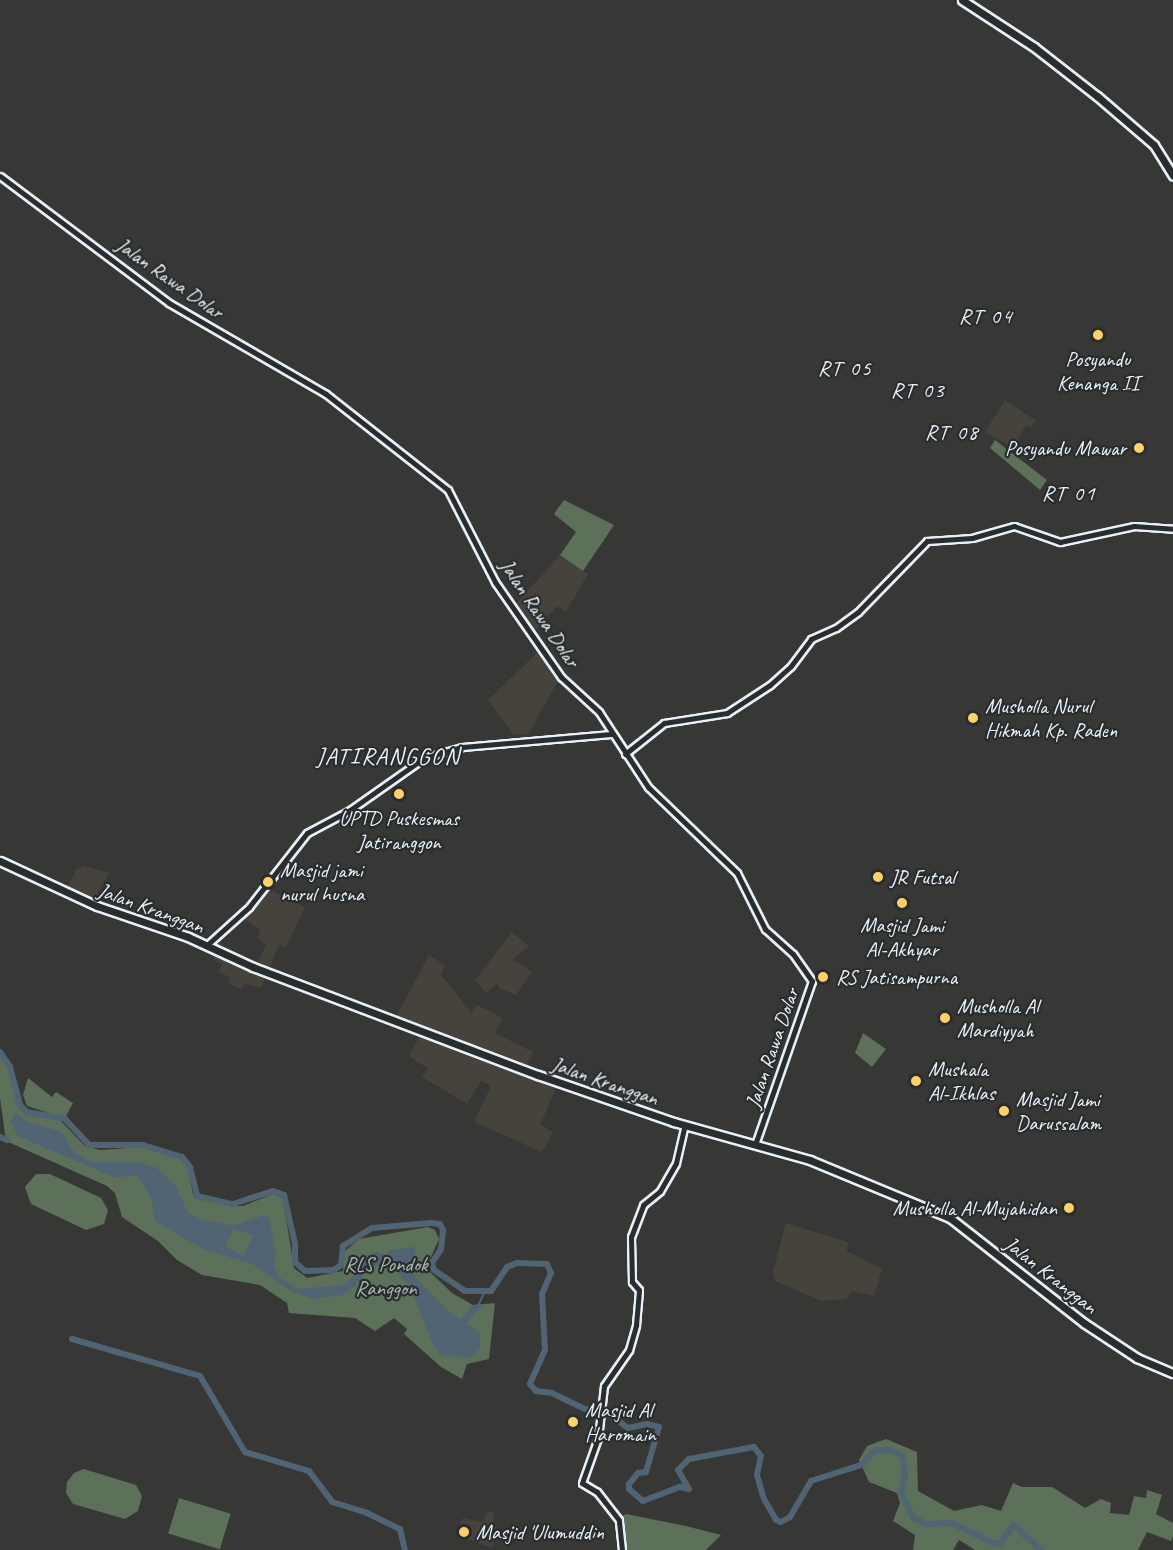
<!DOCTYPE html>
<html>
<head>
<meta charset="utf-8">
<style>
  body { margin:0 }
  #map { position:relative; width:1173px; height:1550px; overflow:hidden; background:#373735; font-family:Caveat,sans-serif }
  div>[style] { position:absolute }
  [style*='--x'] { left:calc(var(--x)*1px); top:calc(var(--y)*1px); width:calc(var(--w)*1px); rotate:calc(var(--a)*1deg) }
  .built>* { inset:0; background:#46433d }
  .green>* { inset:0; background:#5c705a; transform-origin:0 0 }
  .water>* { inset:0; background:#506473 }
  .stream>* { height:1.5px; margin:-0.75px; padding:0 0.75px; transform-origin:0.75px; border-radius:0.75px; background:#506473 }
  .river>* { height:6px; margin:-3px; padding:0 3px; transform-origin:3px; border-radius:3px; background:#506473 }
  .roads { filter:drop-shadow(2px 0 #e8f1f8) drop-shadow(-2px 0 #e8f1f8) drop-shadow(0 2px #e8f1f8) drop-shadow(0 -2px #e8f1f8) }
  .minor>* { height:5px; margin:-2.5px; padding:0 2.5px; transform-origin:2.5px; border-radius:2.5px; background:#2a2d2e }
  .major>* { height:7px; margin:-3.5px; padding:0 3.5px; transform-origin:3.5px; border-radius:3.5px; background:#2a2d2e }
  .dots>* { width:16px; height:16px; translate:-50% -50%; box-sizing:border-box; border:3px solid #2a2d2e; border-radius:50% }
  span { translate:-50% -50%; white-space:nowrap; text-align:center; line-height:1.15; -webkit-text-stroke:4.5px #2a2d2e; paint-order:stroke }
  .street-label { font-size:21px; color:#e8f1f8 }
  .poi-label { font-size:21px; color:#e8f1f8 }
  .right { translate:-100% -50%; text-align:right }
  .left { translate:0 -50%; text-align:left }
  .park-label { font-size:21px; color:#a9b7b1 }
  .neighbourhood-label { font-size:22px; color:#e8f1f8; letter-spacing:1.5px }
  .quarter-label { font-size:24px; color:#e8f1f8; letter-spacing:1.5px }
</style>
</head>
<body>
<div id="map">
  <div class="built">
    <i style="clip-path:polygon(1005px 400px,1035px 420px,1032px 427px,1026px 425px,1013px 448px,985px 432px)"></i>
    <i style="clip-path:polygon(560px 555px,588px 574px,566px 612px,557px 606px,533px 633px,515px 605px)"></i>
    <i style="clip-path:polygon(540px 650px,559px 679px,528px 735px,513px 734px,488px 700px)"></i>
    <i style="clip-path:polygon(84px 866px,109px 873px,93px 901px,66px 890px,76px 870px)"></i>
    <i style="clip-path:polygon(261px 886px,305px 907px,286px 947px,279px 945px,261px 988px,245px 984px,240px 989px,228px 983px,230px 977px,218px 972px,222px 964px,213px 960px,219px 946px,258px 962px,266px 945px,257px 938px,261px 930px,238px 915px)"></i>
    <i style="clip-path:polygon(512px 932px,529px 946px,513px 959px,532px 972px,516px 995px,499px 988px,498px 983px,486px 993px,475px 980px)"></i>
    <i style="clip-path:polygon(429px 955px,445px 965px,441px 975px,471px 1012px,477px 1005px,503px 1018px,495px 1033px,533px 1052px,525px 1071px,558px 1084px,540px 1125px,553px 1132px,542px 1152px,474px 1122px,491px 1086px,481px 1081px,467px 1104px,422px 1077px,427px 1068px,409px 1056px,422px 1032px,395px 1019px)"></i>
    <i style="clip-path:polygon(786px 1223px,848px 1242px,847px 1251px,882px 1269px,874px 1296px,852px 1291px,846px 1299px,821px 1301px,775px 1281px,773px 1272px)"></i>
    <i style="clip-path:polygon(487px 1511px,495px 1513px,492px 1526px,497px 1527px,492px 1548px,455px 1534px,463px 1518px,483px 1522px)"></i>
  </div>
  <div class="green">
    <i style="clip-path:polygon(995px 440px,1047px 480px,1040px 490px,990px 448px)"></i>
    <i style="clip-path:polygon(564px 500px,614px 525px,583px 571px,560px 555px,576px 532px,554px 514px)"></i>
    <i style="clip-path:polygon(863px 1033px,886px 1049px,872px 1067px,855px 1053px)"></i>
    <i style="clip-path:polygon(0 1055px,9px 1067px,22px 1110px,60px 1120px,85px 1146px,100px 1150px,142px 1147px,181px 1159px,188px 1168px,193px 1194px,230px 1206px,243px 1206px,273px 1194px,283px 1198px,294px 1268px,307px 1278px,343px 1271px,345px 1251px,359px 1239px,428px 1227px,435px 1230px,439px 1239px,427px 1266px,429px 1271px,452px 1293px,473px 1305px,495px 1303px,489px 1359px,467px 1364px,462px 1379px,441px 1367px,404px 1334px,407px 1329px,394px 1318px,375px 1331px,355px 1318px,289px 1313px,287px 1303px,260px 1285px,202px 1275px,177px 1260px,158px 1241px,122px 1217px,115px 1193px,107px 1186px,6px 1141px,0 1098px)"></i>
    <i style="clip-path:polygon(28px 1078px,52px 1097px,56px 1092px,73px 1103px,65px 1118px,27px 1106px,23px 1095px)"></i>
    <i style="clip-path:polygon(36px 1174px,50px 1174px,101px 1198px,108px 1210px,104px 1224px,86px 1230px,31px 1204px,25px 1187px)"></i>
    <i style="clip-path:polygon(886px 1439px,917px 1452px,918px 1491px,954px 1511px,982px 1505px,1001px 1511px,1013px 1483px,1022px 1487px,1052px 1487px,1085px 1508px,1101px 1499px,1111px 1503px,1110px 1513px,1129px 1515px,1134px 1496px,1146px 1498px,1147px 1490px,1162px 1495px,1156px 1514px,1173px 1523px,1173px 1536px,1171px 1541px,1147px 1532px,1138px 1550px,975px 1550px,959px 1540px,953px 1550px,913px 1550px,915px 1535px,893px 1521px,900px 1503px,897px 1493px,869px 1482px,859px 1460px,867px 1446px)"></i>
    <i style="clip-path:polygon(84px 1469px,136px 1485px,142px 1496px,138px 1511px,125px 1519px,73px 1504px,66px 1493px,67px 1482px,74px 1473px)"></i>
    <i style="left:179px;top:1498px;width:54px;height:37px;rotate:17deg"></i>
    <i style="clip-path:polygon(626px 1514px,686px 1526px,721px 1535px,706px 1550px,624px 1550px,621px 1517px)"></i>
  </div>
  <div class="water">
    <i style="clip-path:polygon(evenodd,16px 1112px,27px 1122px,62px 1132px,74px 1152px,91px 1162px,138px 1162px,157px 1168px,176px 1186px,188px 1213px,201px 1219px,233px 1226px,262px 1216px,269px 1217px,276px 1255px,274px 1267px,280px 1278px,298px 1289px,344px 1285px,355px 1274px,361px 1256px,377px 1252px,386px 1256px,390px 1250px,415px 1247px,413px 1275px,446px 1309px,461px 1320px,473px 1305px,483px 1304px,466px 1324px,479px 1331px,481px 1347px,471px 1357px,442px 1356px,433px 1345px,409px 1285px,394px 1269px,384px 1265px,367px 1267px,359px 1283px,342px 1295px,314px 1299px,291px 1291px,253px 1264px,205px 1250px,155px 1221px,151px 1198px,137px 1176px,114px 1177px,18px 1136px,11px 1122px,16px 1112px,233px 1229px,253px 1235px,244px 1256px,226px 1247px,233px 1229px)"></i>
  </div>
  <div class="stream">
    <i style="--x:478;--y:1306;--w:14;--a:-65"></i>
  </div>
  <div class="river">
    <i style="--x:0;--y:1052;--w:18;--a:56"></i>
    <i style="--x:10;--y:1067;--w:39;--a:75"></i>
    <i style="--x:20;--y:1105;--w:10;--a:45"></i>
    <i style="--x:27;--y:1112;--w:39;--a:10"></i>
    <i style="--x:65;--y:1119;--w:35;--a:47"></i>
    <i style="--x:89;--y:1145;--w:54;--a:0"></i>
    <i style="--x:143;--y:1145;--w:41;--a:17.1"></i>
    <i style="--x:182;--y:1157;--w:13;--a:51"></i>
    <i style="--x:190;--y:1167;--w:30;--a:76"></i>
    <i style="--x:197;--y:1196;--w:37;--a:13"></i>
    <i style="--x:233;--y:1204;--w:42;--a:-18"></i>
    <i style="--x:273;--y:1191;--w:12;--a:20"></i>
    <i style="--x:284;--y:1195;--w:50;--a:77.3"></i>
    <i style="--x:295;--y:1244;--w:18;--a:90"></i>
    <i style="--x:295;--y:1262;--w:13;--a:42"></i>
    <i style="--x:305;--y:1271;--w:29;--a:-2"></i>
    <i style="--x:334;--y:1270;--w:9;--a:-36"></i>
    <i style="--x:341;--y:1265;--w:19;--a:-84"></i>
    <i style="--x:343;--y:1246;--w:34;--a:-32"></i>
    <i style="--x:372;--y:1228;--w:59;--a:-4.8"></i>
    <i style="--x:431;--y:1223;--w:9;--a:6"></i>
    <i style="--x:440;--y:1224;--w:7;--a:63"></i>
    <i style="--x:443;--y:1230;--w:19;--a:96"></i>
    <i style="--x:441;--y:1249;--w:17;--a:123"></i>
    <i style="--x:432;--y:1263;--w:7;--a:74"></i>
    <i style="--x:434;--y:1270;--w:37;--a:34"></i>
    <i style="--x:465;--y:1291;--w:26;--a:0"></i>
    <i style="--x:491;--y:1291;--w:29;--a:-56"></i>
    <i style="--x:507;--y:1267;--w:11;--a:-22"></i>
    <i style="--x:517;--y:1263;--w:30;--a:2"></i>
    <i style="--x:547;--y:1264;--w:10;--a:66"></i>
    <i style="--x:551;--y:1273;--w:23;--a:113"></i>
    <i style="--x:542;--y:1294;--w:56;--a:86.9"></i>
    <i style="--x:545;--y:1350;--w:37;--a:114"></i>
    <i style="--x:530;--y:1384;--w:9;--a:49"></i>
    <i style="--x:536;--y:1391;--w:16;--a:7"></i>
    <i style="--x:552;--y:1393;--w:37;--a:26"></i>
    <i style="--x:585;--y:1409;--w:21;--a:8"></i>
    <i style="--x:606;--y:1412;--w:27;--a:36"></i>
    <i style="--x:628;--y:1428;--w:19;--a:-12"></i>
    <i style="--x:647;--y:1424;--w:12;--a:14"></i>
    <i style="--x:659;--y:1427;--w:47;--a:106.1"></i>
    <i style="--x:646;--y:1472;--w:8;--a:173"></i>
    <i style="--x:638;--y:1473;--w:14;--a:129"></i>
    <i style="--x:629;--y:1484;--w:5;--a:90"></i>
    <i style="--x:629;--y:1489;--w:18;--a:41"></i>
    <i style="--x:643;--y:1501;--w:40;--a:-21"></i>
    <i style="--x:680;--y:1487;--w:9;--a:13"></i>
    <i style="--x:689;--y:1489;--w:22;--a:-120"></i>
    <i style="--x:678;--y:1470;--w:16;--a:-45"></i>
    <i style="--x:689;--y:1459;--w:66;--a:-10.5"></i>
    <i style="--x:754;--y:1447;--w:11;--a:52"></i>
    <i style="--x:761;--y:1456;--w:19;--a:102"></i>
    <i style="--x:757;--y:1475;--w:25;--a:74"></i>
    <i style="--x:764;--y:1499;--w:24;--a:60"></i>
    <i style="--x:776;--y:1520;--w:5;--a:22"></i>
    <i style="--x:781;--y:1522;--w:10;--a:-29"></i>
    <i style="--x:790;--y:1517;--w:42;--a:-59.7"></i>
    <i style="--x:811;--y:1481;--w:52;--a:-17.7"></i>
    <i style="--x:861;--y:1465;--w:21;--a:-45"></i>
    <i style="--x:876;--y:1450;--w:14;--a:0"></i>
    <i style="--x:890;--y:1450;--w:14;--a:25"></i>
    <i style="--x:903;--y:1456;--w:22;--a:85"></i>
    <i style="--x:905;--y:1478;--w:14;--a:107"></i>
    <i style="--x:901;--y:1491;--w:30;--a:66"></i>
    <i style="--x:913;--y:1518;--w:14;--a:25"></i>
    <i style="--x:926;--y:1524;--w:26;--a:-2"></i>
    <i style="--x:952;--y:1523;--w:46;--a:26"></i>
    <i style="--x:993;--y:1543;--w:7;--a:0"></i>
    <i style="--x:1000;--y:1543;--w:23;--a:-52"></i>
    <i style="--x:1014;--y:1525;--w:37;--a:43"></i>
    <i style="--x:0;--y:1137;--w:8;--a:23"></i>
    <i style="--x:72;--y:1339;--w:133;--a:16.1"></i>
    <i style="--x:200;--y:1376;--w:88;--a:59.4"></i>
    <i style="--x:245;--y:1452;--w:67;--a:16.5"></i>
    <i style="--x:309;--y:1471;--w:39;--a:53"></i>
    <i style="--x:332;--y:1502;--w:37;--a:17"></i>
    <i style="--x:367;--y:1513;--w:37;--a:26"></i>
    <i style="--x:400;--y:1529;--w:22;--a:77"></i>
  </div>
  <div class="roads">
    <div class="minor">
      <i style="--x:0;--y:176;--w:211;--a:36.9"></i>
      <i style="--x:169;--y:303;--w:181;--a:30.1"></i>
      <i style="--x:326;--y:394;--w:155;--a:38.2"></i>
      <i style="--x:448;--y:490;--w:103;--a:62.9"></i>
      <i style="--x:495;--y:582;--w:116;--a:55.2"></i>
      <i style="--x:561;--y:677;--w:52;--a:42.6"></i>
      <i style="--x:599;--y:712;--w:90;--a:56.8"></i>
      <i style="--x:648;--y:787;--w:124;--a:44"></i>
      <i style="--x:737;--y:873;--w:63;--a:63.4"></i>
      <i style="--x:765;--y:929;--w:38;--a:42"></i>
      <i style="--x:793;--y:954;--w:33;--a:55"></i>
      <i style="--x:812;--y:981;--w:170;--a:109.2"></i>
      <i style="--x:625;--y:754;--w:50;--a:-38.5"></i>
      <i style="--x:664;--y:723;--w:64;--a:-9"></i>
      <i style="--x:727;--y:713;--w:51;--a:-33.1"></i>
      <i style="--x:770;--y:685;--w:28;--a:-42"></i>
      <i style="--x:791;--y:666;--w:34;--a:-53"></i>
      <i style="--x:811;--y:639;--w:27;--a:-24"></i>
      <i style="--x:836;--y:628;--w:27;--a:-36"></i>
      <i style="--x:858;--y:612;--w:99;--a:-45.8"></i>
      <i style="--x:927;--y:541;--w:45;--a:-3.8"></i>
      <i style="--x:972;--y:538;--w:44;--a:-15.9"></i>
      <i style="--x:1014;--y:526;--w:49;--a:19.2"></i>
      <i style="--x:1060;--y:542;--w:76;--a:-12.2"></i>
      <i style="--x:1134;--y:526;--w:39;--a:4"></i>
      <i style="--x:207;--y:945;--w:57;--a:-42.1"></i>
      <i style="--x:249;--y:907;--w:94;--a:-51.9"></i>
      <i style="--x:307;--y:833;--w:49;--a:-28.1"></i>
      <i style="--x:350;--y:810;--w:90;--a:-35.1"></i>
      <i style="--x:424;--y:758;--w:40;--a:-16"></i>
      <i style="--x:462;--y:747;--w:150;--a:-5"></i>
      <i style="--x:622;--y:1550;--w:30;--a:-96"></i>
      <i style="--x:619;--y:1520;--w:36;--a:-128"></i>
      <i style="--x:597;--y:1492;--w:17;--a:-149"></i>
      <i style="--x:582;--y:1483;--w:48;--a:-70.4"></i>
      <i style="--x:598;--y:1438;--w:52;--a:-83.4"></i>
      <i style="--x:604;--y:1386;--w:44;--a:-55.2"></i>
      <i style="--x:629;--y:1350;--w:26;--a:-74"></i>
      <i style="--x:636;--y:1325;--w:35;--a:-85"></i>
      <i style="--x:639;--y:1290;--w:11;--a:-131"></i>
      <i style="--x:632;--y:1282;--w:45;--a:-91.3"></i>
      <i style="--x:631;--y:1237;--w:34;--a:-69"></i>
      <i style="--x:643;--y:1205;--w:22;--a:-39"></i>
      <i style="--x:660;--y:1191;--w:32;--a:-60"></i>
      <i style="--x:676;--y:1163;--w:39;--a:-77"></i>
    </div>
    <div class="major">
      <i style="--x:962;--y:0;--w:86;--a:33.1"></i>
      <i style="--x:1034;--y:47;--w:80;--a:37.9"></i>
      <i style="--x:1097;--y:96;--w:75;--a:40.7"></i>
      <i style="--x:1154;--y:145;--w:36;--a:58"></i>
      <i style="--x:0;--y:861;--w:107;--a:24.9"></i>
      <i style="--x:97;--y:906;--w:96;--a:18.8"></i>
      <i style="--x:188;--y:937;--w:72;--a:24.8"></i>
      <i style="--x:253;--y:967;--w:305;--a:20.8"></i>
      <i style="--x:538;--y:1075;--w:144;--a:19.1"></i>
      <i style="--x:674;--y:1122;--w:141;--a:15.6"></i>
      <i style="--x:810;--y:1160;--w:152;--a:22.5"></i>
      <i style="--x:950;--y:1218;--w:170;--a:38.1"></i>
      <i style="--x:1084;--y:1323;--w:64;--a:33.4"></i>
      <i style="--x:1137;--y:1358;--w:39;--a:23"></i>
    </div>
  </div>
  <div class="dots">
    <i style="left:1098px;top:335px;background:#ffd166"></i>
    <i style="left:1139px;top:448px;background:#ffd166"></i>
    <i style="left:973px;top:718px;background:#ffd166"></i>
    <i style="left:399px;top:794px;background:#ffd166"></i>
    <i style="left:878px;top:877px;background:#ffd166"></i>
    <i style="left:268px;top:882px;background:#ffd166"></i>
    <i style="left:902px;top:903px;background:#ffd166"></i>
    <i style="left:823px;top:977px;background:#ffd166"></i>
    <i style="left:945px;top:1018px;background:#ffd166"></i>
    <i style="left:916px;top:1081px;background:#ffd166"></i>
    <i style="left:1004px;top:1111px;background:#ffd166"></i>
    <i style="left:1069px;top:1208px;background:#ffd166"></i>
    <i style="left:573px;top:1422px;background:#ffd166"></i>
    <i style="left:464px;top:1532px;background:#ffd166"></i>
  </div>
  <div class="street-label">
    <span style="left:170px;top:278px;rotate:35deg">Jalan Rawa Dolar</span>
    <span style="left:540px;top:613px;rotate:56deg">Jalan Rawa Dolar</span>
    <span style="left:151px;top:908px;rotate:20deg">Jalan Kranggan</span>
    <span style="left:772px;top:1048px;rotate:-71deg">Jalan Rawa Dolar</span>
    <span style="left:605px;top:1081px;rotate:19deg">Jalan Kranggan</span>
    <span style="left:1051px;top:1275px;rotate:38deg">Jalan Kranggan</span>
  </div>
  <div class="poi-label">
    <span style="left:1098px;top:371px">Posyandu<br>Kenanga II</span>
    <span class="right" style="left:1126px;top:448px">Posyandu Mawar</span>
    <span class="left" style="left:985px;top:718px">Musholla Nurul<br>Hikmah Kp. Raden</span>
    <span style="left:399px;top:830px">UPTD Puskesmas<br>Jatiranggon</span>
    <span class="left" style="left:280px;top:882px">Masjid jami<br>nurul husna</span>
    <span class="left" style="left:890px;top:877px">JR Futsal</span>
    <span style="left:902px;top:937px">Masjid Jami<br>Al-Akhyar</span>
    <span class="left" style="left:836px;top:977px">RS Jatisampurna</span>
    <span class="left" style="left:957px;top:1018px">Musholla Al<br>Mardiyyah</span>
    <span class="left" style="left:928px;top:1081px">Mushala<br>Al-Ikhlas</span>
    <span class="left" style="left:1016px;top:1111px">Masjid Jami<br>Darussalam</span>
    <span class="right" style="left:1057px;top:1208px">Musholla Al-Mujahidan</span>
    <span class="left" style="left:585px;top:1422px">Masjid Al<br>Haromain</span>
    <span class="left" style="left:476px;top:1532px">Masjid 'Ulumuddin</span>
  </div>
  <div class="park-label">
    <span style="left:386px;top:1276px">RLS Pondok<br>Ranggon</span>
  </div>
  <div class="neighbourhood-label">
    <span style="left:986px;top:317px">RT 04</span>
    <span style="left:845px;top:369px">RT 05</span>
    <span style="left:918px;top:391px">RT 03</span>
    <span style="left:952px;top:433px">RT 08</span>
    <span style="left:1069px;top:494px">RT 01</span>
  </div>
  <div class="quarter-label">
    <span style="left:388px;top:757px">JATIRANGGON</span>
  </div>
</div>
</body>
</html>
